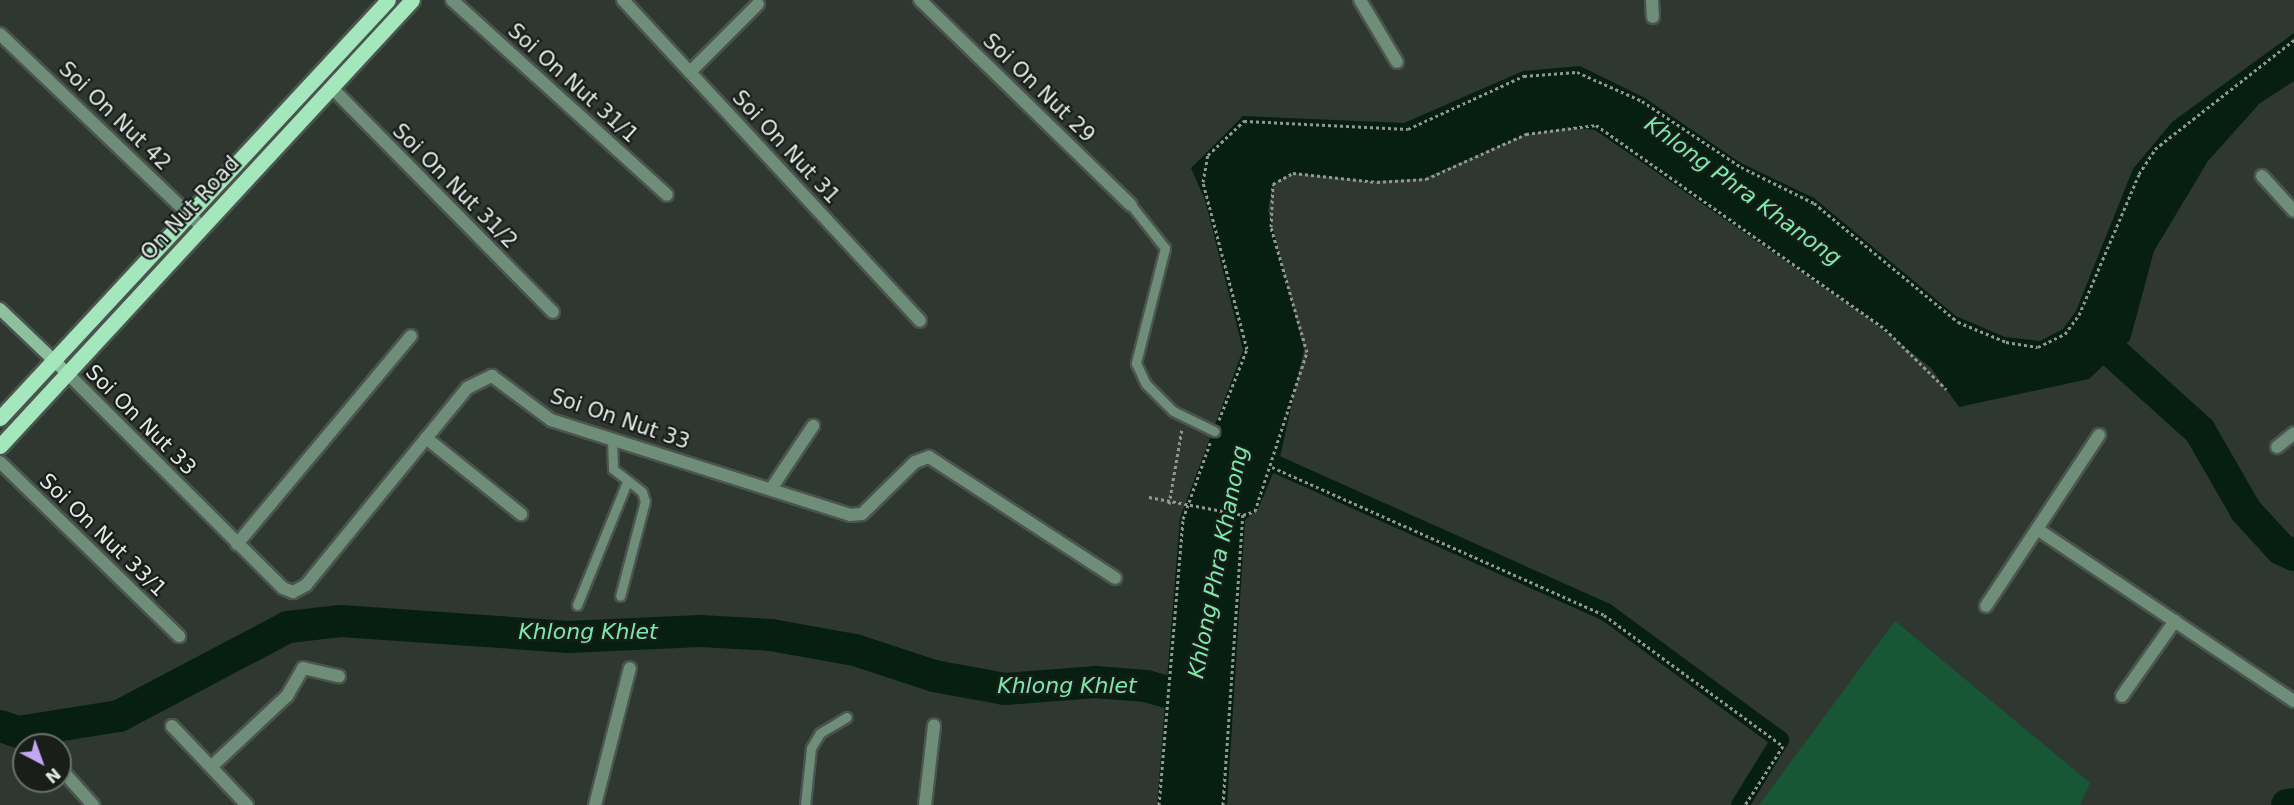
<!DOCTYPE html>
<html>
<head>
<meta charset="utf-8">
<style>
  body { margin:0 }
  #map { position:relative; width:2294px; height:805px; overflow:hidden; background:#2e3831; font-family:"DejaVu Sans",sans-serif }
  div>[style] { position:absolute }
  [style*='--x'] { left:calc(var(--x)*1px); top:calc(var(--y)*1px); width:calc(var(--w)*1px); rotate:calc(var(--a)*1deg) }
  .green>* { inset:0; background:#175736 }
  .water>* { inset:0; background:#061f11 }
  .canal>* { height:18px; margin:-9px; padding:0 9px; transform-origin:9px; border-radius:9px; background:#061f11 }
  .river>* { height:32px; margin:-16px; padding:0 16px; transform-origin:16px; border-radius:16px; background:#061f11 }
  .path>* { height:3px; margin-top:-1.5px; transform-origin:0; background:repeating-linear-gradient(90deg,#909893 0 3px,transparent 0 6px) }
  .roads { filter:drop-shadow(2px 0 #4b544e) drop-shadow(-2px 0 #4b544e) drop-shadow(0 2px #4b544e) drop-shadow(0 -2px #4b544e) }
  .lane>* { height:9px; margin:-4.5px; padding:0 4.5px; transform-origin:4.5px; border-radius:4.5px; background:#6e8e79 }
  .street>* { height:12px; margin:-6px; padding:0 6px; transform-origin:6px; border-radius:6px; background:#6e8e79 }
  .secondary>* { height:12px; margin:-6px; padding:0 6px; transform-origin:6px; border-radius:6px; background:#8dc09f }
  .primary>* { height:15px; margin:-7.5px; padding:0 7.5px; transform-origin:7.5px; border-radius:7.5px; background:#a4e7bd }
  span { translate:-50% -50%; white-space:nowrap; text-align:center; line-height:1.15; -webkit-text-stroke:4.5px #191e1b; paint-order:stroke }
  .street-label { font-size:21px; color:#e3eae5 }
  .water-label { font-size:22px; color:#7ce9a9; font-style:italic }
  .north { position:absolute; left:12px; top:733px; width:60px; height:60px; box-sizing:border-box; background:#191e1b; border:2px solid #6a706c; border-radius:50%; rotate:139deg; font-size:16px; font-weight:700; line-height:24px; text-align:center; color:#e3eae5 }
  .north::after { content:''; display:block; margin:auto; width:21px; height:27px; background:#c4a7f1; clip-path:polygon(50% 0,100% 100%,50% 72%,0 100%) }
</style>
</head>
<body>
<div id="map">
  <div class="green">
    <i style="clip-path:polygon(1895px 621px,2090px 783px,2080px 805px,1759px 805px)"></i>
  </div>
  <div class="water">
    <i style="clip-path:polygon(2294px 33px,2294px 81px,2260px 103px,2208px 161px,2154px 251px,2130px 340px,2089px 379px,1959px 407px,1931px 368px,1871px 320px,1595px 130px,1569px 128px,1524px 135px,1422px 179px,1366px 181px,1293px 173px,1273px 184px,1268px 210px,1304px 350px,1280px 457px,1258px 509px,1245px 520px,1227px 805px,1157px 805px,1180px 518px,1243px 350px,1205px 200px,1191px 168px,1243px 116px,1404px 123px,1523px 71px,1580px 66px,1645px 98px,1741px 163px,1814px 198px,1956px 316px,2005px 337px,2040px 341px,2063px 329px,2076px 311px,2133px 169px,2172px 122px)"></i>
  </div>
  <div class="canal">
    <i style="--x:1255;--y:455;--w:385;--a:24.1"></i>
    <i style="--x:1606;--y:612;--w:216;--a:36.3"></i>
    <i style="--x:1780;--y:740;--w:76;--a:121.6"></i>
  </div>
  <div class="river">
    <i style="--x:2098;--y:339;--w:137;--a:42"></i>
    <i style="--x:2200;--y:431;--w:92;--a:60.1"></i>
    <i style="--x:2246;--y:511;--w:52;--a:47.4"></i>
    <i style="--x:2281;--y:549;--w:14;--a:25"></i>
    <i style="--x:0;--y:726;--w:19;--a:18"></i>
    <i style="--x:18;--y:732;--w:102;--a:-9"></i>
    <i style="--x:119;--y:716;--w:191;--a:-27.8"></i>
    <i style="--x:288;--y:627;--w:53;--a:-6.5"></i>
    <i style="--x:341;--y:621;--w:229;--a:4"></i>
    <i style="--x:569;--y:637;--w:131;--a:-2.6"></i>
    <i style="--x:700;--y:631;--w:71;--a:3.2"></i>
    <i style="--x:771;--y:635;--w:85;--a:10.1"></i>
    <i style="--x:855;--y:650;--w:83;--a:18.2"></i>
    <i style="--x:934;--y:676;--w:72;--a:10.4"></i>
    <i style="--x:1005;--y:689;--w:90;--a:-4.4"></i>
    <i style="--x:1095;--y:682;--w:51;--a:4.5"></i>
    <i style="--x:1146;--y:686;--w:48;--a:15.8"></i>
    <i style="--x:2287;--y:805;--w:7;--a:-8"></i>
  </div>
  <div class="path">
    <i style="--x:1219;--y:420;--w:76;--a:-68.5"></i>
    <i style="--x:1247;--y:349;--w:173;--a:-104.8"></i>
    <i style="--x:1203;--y:182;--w:27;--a:-80"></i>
    <i style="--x:1208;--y:155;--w:50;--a:-43.4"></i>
    <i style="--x:1244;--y:121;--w:164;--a:2.8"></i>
    <i style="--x:1408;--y:129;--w:128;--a:-24.6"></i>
    <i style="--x:1524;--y:76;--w:53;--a:-4.3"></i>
    <i style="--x:1577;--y:72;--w:71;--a:24"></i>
    <i style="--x:1642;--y:101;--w:119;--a:33.7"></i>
    <i style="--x:1741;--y:167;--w:81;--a:26.3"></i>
    <i style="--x:1814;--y:203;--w:187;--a:39.6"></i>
    <i style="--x:1958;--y:322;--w:52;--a:22.6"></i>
    <i style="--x:2006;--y:342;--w:32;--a:9"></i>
    <i style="--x:2038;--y:347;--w:30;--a:-26"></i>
    <i style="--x:2065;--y:334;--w:24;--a:-54"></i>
    <i style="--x:2079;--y:315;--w:153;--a:-66.9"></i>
    <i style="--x:2139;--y:174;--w:30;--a:-57"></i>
    <i style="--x:2155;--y:149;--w:177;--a:-38.1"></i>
    <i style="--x:1272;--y:467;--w:363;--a:24"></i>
    <i style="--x:1604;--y:615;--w:222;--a:36.2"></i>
    <i style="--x:1783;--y:746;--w:70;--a:122.8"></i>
    <i style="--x:1149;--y:497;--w:96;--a:10.8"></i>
    <i style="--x:1169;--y:504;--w:76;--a:-80.2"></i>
    <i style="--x:1159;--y:805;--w:287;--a:-85.2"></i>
    <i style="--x:1183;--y:519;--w:81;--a:-70.4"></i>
    <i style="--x:1223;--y:805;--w:291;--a:-86.1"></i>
    <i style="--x:1243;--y:515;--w:13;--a:-18"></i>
    <i style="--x:1255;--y:511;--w:167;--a:-71.9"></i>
    <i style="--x:1307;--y:352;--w:130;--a:-106.1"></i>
    <i style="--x:1271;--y:227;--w:43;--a:-87.3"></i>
    <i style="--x:1273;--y:184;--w:23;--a:-29"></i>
    <i style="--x:1293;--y:173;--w:84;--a:6.1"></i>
    <i style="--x:1377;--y:182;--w:49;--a:-3.5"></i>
    <i style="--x:1426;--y:179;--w:110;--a:-24.2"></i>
    <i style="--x:1526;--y:134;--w:71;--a:-7.3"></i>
    <i style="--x:1596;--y:125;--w:354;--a:35.2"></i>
    <i style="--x:1885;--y:329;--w:86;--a:44.5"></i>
  </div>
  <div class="roads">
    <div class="lane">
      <i style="--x:1131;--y:205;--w:55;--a:51.7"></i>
      <i style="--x:1165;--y:248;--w:119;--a:104.2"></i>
      <i style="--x:1136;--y:363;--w:23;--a:65"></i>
      <i style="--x:1146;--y:384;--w:38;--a:45"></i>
      <i style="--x:1173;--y:411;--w:46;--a:26"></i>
      <i style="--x:612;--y:439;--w:30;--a:88"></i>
      <i style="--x:613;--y:469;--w:37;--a:38"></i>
      <i style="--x:642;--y:492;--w:9;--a:72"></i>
      <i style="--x:645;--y:501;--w:98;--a:104.7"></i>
      <i style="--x:577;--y:605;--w:133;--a:-67.9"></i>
      <i style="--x:805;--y:805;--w:57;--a:-84"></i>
      <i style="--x:811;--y:748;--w:17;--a:-59"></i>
      <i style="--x:820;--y:733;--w:31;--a:-31"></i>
    </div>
    <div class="street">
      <i style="--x:452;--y:0;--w:290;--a:42.2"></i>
      <i style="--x:623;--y:0;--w:437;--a:47.2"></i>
      <i style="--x:920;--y:0;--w:294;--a:44.2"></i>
      <i style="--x:1360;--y:0;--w:72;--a:59.2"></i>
      <i style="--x:1652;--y:0;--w:17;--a:87"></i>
      <i style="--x:0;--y:34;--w:279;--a:43.7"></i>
      <i style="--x:690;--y:72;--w:96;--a:-45"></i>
      <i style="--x:331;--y:87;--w:316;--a:45.4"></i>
      <i style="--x:2262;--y:176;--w:47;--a:47.6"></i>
      <i style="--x:67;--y:373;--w:305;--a:44.9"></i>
      <i style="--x:283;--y:588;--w:11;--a:22"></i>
      <i style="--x:293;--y:592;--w:15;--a:-28"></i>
      <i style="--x:306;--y:585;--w:254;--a:-50.7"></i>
      <i style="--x:467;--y:388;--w:28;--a:-26"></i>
      <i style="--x:492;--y:376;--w:74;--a:36.7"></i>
      <i style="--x:551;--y:420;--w:314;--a:17.6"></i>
      <i style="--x:850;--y:515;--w:12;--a:-5"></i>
      <i style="--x:862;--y:514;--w:74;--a:-44.5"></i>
      <i style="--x:915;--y:462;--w:15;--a:-20"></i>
      <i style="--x:929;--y:457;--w:222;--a:33"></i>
      <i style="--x:426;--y:438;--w:122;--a:38.7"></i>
      <i style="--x:2277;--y:447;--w:22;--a:-39"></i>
      <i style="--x:0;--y:462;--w:250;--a:44.2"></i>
      <i style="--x:771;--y:489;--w:76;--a:-56.3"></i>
      <i style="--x:2037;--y:529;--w:309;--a:33.8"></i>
      <i style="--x:237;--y:544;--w:271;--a:-50.1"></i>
      <i style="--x:1986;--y:606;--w:205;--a:-56.5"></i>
      <i style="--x:2122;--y:696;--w:92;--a:-54.8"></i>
      <i style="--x:172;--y:726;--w:109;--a:46.5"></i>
      <i style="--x:211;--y:767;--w:104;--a:-43.1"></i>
      <i style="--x:287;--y:696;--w:32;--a:-60"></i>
      <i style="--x:303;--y:668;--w:37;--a:13"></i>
      <i style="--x:60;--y:768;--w:50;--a:48.3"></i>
      <i style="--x:595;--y:805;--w:141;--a:-75.7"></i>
      <i style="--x:925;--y:805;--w:80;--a:-83.5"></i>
    </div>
    <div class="secondary">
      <i style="--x:0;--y:309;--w:93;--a:43.7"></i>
    </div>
    <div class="primary">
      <i style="--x:0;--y:418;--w:570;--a:-47.13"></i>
      <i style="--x:0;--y:446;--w:607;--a:-47.27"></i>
    </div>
  </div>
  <div class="street-label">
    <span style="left:573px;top:83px;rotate:42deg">Soi On Nut 31/1</span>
    <span style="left:1039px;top:88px;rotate:44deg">Soi On Nut 29</span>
    <span style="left:115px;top:116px;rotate:44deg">Soi On Nut 42</span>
    <span style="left:786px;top:147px;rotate:47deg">Soi On Nut 31</span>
    <span style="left:455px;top:186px;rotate:45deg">Soi On Nut 31/2</span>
    <span style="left:190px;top:208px;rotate:-47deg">On Nut Road</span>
    <span style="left:620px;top:419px;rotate:19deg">Soi On Nut 33</span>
    <span style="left:141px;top:420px;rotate:45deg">Soi On Nut 33</span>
    <span style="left:103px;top:535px;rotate:44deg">Soi On Nut 33/1</span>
  </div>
  <div class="water-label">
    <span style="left:1743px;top:191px;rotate:36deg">Khlong Phra Khanong</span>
    <span style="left:1218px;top:562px;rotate:-79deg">Khlong Phra Khanong</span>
    <span style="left:588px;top:632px">Khlong Khlet</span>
    <span style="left:1067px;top:686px">Khlong Khlet</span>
  </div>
  <div class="north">N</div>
</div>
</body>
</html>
